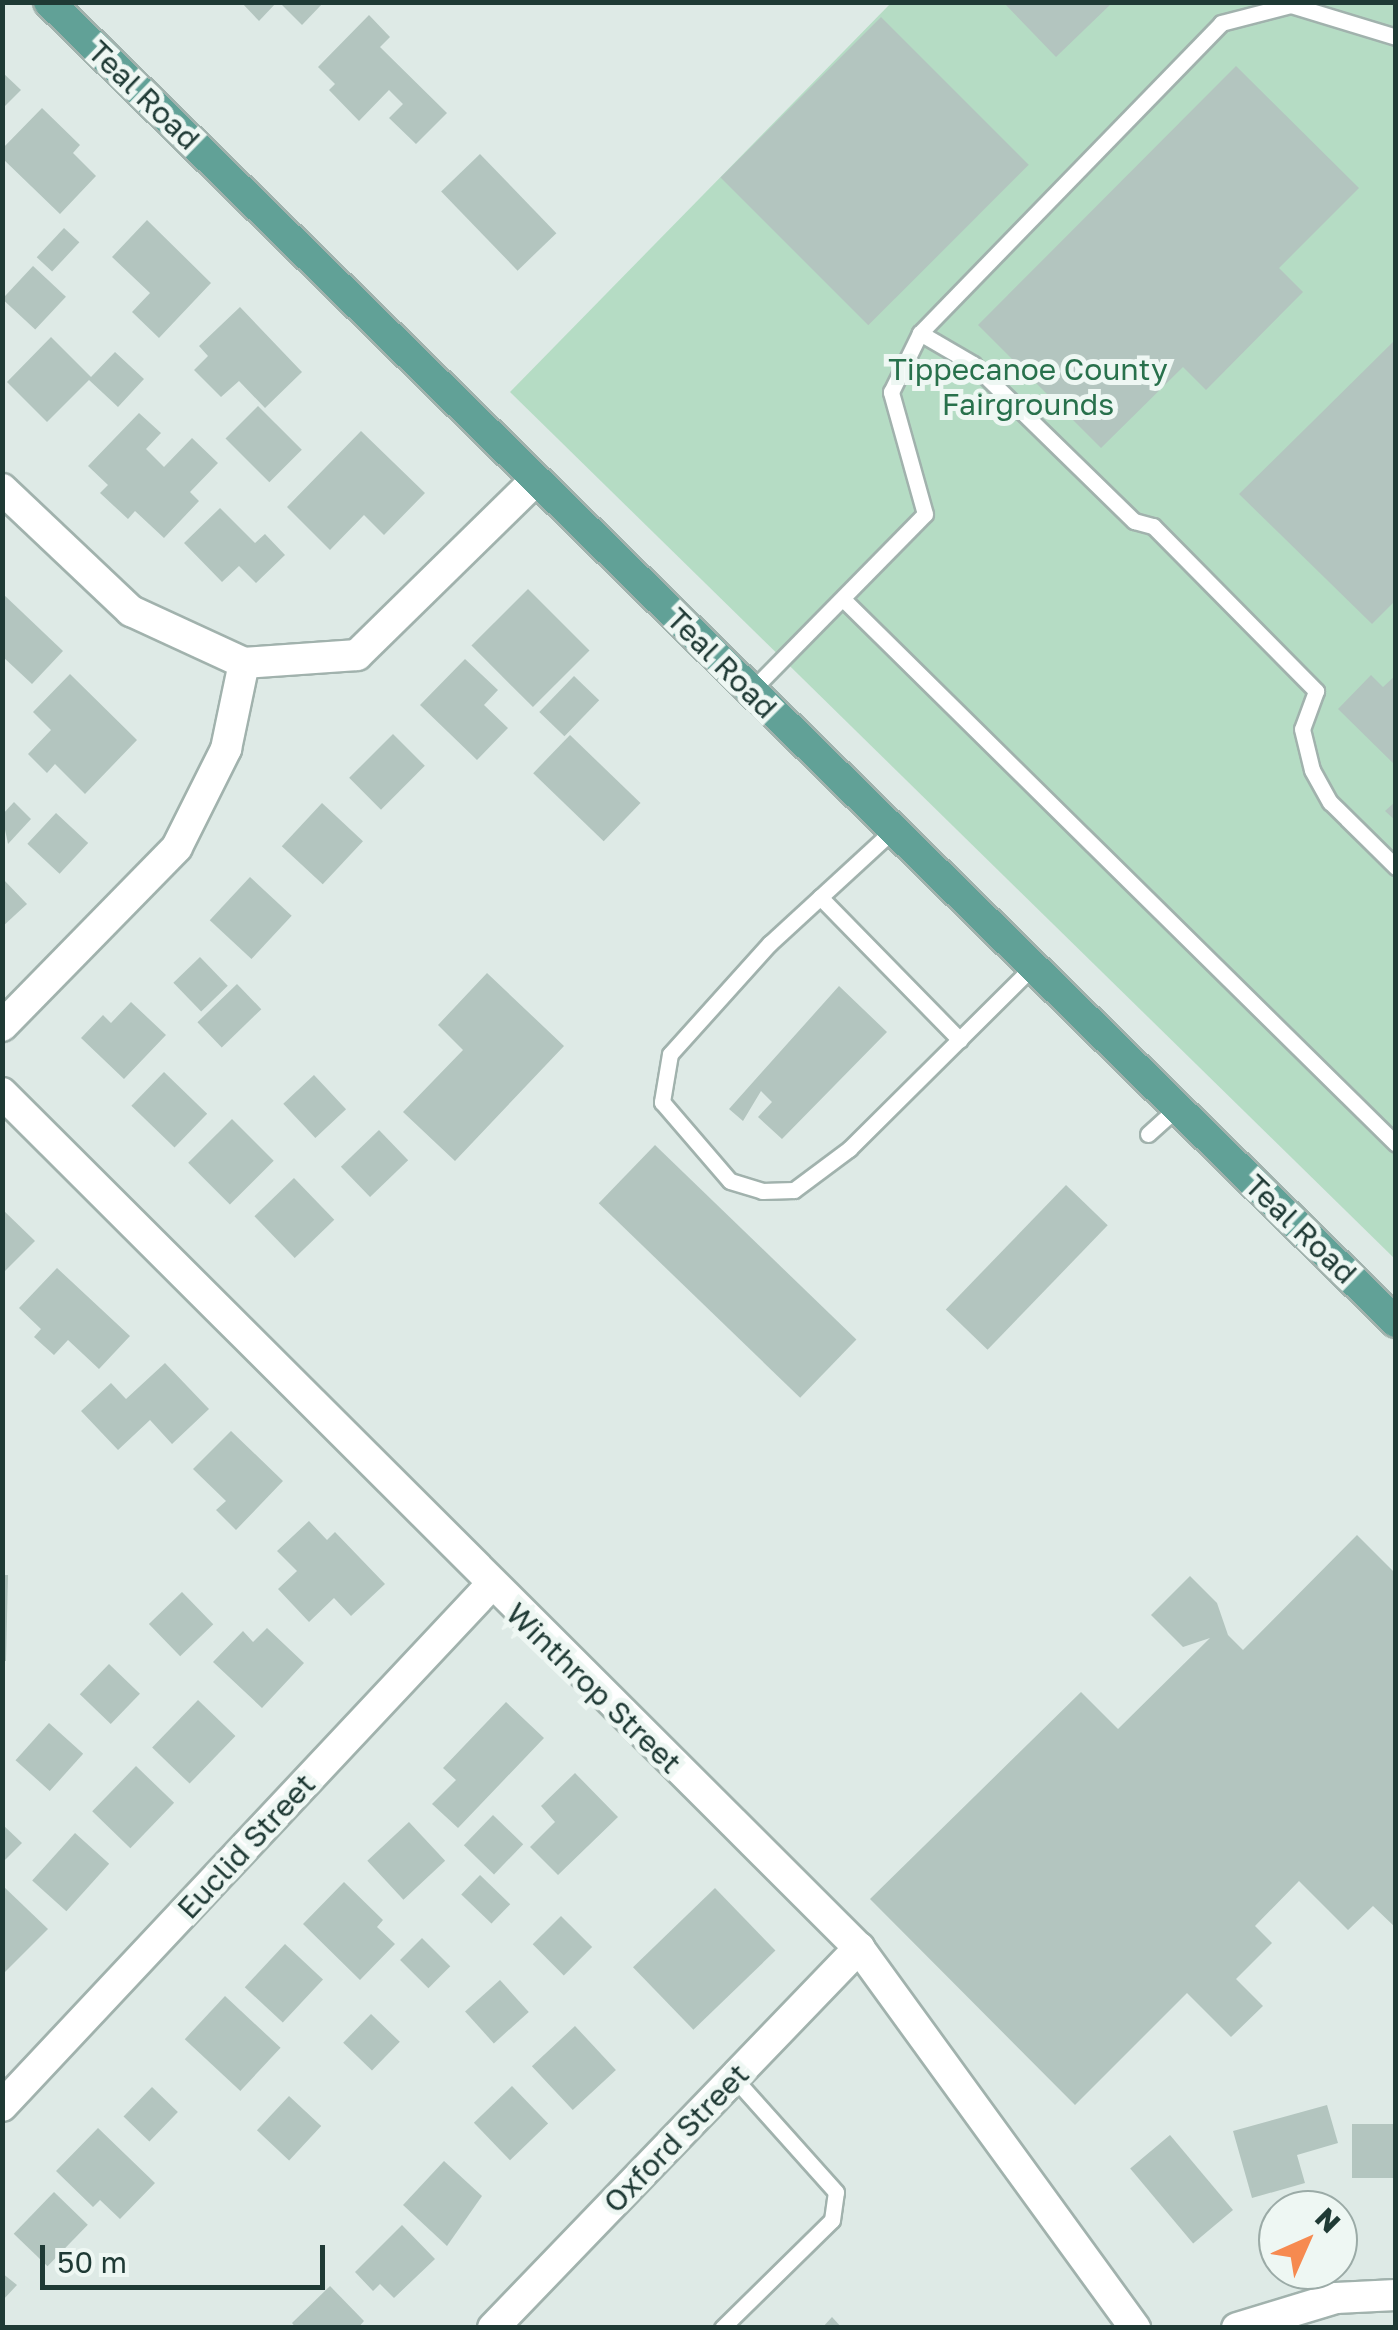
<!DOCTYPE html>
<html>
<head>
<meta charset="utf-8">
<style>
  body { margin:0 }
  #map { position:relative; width:1398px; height:2330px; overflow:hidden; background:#deeae6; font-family:"Golos Text",sans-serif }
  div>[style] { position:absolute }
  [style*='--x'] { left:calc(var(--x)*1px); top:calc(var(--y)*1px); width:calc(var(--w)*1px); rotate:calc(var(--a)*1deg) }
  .green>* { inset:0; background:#b5dcc4 }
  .building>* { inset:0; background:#b3c5bf; transform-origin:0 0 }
  .roads { filter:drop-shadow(2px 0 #a1b2ad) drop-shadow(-2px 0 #a1b2ad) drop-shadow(0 2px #a1b2ad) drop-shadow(0 -2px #a1b2ad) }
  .service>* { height:15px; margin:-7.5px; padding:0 7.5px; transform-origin:7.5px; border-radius:7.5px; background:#fff }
  .minor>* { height:30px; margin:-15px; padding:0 15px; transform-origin:15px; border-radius:15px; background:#fff }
  .primary>* { height:30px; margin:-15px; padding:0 15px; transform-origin:15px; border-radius:15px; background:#61a197 }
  span { translate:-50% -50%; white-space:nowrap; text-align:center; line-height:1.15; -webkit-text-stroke:10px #eef7f3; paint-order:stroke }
  .street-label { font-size:30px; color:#1f3a35 }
  .park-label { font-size:30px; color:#28714c }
  .frame { position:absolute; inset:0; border:5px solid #1f3a35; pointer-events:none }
  .north { position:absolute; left:1258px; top:2190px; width:100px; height:100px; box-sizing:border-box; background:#eef7f3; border:2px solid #9baba7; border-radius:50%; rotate:45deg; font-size:28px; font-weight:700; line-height:40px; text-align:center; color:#1f3a35 }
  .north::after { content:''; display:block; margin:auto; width:35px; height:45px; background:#f68a50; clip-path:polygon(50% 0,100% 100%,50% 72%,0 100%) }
  .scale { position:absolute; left:40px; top:2245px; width:285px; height:45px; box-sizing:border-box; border:5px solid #1f3a35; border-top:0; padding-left:12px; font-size:30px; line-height:35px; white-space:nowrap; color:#1f3a35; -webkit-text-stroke:8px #eef7f3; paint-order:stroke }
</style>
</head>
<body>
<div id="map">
  <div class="green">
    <i style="clip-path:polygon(891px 3px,1395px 3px,1395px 1259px,510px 392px)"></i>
  </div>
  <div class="building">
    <i style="clip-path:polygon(241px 2px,277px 2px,259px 21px)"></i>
    <i style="clip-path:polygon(279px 2px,324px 2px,302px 25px)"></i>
    <i style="clip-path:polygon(1003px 2px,1113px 2px,1056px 57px)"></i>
    <i style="clip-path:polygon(369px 15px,390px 37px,380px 47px,447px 113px,416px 144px,389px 118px,403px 104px,389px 90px,359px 121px,329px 90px,335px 84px,318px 67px)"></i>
    <i style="left:881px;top:17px;width:209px;height:227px;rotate:45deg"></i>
    <i style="clip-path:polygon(1236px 66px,1359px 188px,1279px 268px,1303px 292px,1206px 390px,1183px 367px,1101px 448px,978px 325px)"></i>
    <i style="clip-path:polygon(2px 72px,21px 90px,2px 109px)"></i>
    <i style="clip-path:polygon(42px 108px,80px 145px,73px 153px,96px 176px,60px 214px,2px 158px,2px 149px)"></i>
    <i style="left:480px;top:154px;width:110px;height:54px;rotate:46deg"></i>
    <i style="clip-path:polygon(147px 220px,211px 283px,159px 338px,132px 312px,150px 293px,112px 257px)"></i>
    <i style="left:64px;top:228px;width:21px;height:40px;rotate:43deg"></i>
    <i style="left:33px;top:266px;width:45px;height:45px;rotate:43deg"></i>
    <i style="clip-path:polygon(240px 307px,302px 372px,265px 408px,239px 381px,221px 397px,194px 370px,208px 356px,199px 346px)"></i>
    <i style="clip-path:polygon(51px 337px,91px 377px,115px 352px,144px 379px,118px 407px,89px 380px,47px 422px,7px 382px)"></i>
    <i style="clip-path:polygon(1396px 339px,1396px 600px,1372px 624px,1239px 494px)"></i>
    <i style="left:258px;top:406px;width:62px;height:46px;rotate:45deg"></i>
    <i style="clip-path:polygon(139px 413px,161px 433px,146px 449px,164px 467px,192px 438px,218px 463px,190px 492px,199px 501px,164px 538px,135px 511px,128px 519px,100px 493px,108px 485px,88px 466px)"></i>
    <i style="clip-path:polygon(361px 431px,425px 493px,384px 535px,364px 515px,330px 550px,287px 507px)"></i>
    <i style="clip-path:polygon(220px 508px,255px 543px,265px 534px,285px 555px,256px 583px,239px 566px,222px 582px,184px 543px)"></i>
    <i style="left:528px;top:589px;width:87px;height:80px;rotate:45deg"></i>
    <i style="clip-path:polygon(2px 593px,63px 651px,32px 684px,2px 656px)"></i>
    <i style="clip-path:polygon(465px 659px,498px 690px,484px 705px,508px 728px,477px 760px,420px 705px)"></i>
    <i style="clip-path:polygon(70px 674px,137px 740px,85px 794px,55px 764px,47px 773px,28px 754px,51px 730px,33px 712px)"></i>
    <i style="clip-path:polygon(1371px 675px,1383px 687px,1396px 675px,1396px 766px,1338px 709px)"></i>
    <i style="left:574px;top:676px;width:35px;height:50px;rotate:44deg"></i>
    <i style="left:393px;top:734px;width:45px;height:62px;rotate:45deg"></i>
    <i style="left:570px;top:735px;width:98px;height:53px;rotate:44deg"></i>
    <i style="clip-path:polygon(1396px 801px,1396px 821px,1385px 811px)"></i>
    <i style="clip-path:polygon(14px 802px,31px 819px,8px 844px,2px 815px)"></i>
    <i style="left:322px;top:803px;width:56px;height:59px;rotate:43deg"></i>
    <i style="left:56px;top:813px;width:44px;height:42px;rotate:43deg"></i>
    <i style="left:250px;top:877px;width:57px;height:59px;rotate:43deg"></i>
    <i style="clip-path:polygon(2px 878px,27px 904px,2px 927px)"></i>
    <i style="left:200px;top:957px;width:40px;height:37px;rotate:46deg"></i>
    <i style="clip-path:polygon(487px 973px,564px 1046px,455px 1161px,403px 1112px,463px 1050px,438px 1025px)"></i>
    <i style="left:237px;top:984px;width:35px;height:55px;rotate:46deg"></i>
    <i style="clip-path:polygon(839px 986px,887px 1032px,782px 1139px,758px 1117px,772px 1102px,761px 1091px,743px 1121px,729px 1109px)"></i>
    <i style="clip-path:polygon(131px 1002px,166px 1035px,124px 1079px,81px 1038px,103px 1015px,111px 1023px)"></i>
    <i style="left:164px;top:1072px;width:60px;height:47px;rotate:44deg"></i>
    <i style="left:314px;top:1075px;width:47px;height:42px;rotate:47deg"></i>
    <i style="left:232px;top:1119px;width:59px;height:62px;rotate:45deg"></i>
    <i style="left:379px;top:1130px;width:42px;height:53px;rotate:46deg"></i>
    <i style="left:655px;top:1145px;width:280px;height:81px;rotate:44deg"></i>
    <i style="left:294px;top:1178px;width:58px;height:55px;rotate:46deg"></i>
    <i style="left:1066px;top:1185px;width:58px;height:173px;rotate:44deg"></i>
    <i style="clip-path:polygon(2px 1209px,35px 1241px,2px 1274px)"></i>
    <i style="clip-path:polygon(57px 1268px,130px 1336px,99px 1369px,68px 1340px,54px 1355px,34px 1337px,41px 1329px,19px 1308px)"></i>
    <i style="clip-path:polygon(165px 1363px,209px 1409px,172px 1444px,150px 1420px,118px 1450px,81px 1411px,111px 1383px,126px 1399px)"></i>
    <i style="clip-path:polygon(231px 1431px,283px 1481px,236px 1530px,216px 1510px,226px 1501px,193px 1469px)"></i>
    <i style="clip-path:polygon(309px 1521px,327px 1540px,335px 1532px,385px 1584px,351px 1616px,334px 1598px,309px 1622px,278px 1589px,297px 1571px,277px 1551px)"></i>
    <i style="clip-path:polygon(1357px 1535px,1396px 1574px,1396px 1928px,1373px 1906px,1348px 1930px,1299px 1881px,1255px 1926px,1272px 1943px,1236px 1979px,1263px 2006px,1231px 2037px,1187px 1993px,1075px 2105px,870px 1899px,1081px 1692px,1118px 1729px,1210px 1638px,1183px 1647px,1151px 1615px,1190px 1576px,1217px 1603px,1228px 1635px,1243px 1650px)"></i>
    <i style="clip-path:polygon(2px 1575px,8px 1575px,6px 1661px,2px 1661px)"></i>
    <i style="left:182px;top:1592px;width:45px;height:46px;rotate:46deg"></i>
    <i style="clip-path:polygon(267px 1628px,304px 1663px,262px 1708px,213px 1662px,243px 1631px,253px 1642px)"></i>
    <i style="left:109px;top:1664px;width:43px;height:42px;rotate:44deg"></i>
    <i style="left:198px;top:1700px;width:52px;height:66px;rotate:44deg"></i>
    <i style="clip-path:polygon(506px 1702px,544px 1738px,458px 1828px,432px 1804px,456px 1780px,443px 1768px)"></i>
    <i style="left:49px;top:1723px;width:46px;height:50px;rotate:42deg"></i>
    <i style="left:136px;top:1766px;width:53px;height:63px;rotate:44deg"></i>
    <i style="clip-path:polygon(575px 1773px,618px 1817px,558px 1875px,530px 1847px,555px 1822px,541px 1806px)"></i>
    <i style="left:493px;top:1815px;width:42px;height:42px;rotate:44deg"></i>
    <i style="left:409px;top:1822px;width:53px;height:57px;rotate:47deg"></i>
    <i style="clip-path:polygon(2px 1824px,22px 1843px,2px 1863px)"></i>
    <i style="left:75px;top:1833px;width:46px;height:64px;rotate:42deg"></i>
    <i style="left:480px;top:1875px;width:42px;height:27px;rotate:44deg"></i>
    <i style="clip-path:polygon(344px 1882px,383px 1920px,377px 1927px,395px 1944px,360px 1980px,303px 1924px)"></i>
    <i style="clip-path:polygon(2px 1885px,48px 1929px,2px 1975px)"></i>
    <i style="left:715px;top:1888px;width:87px;height:114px;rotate:46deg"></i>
    <i style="left:561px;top:1916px;width:44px;height:40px;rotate:45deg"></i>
    <i style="left:422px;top:1938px;width:40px;height:31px;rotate:45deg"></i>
    <i style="left:285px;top:1944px;width:52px;height:59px;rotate:43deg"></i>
    <i style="left:500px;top:1980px;width:43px;height:47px;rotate:48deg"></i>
    <i style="left:225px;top:1996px;width:76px;height:59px;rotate:43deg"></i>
    <i style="left:371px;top:2014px;width:40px;height:40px;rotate:44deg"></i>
    <i style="left:575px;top:2026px;width:60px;height:59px;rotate:47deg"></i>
    <i style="left:512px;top:2086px;width:52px;height:53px;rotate:46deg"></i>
    <i style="left:152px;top:2087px;width:36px;height:41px;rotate:44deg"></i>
    <i style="left:289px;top:2096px;width:44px;height:47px;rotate:43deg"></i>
    <i style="clip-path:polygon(1327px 2105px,1338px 2143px,1297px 2155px,1305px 2183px,1252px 2198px,1233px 2131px)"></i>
    <i style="left:1396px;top:2124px;width:54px;height:44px;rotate:90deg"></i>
    <i style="clip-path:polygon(98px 2128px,155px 2183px,120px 2219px,100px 2200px,93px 2207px,56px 2171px)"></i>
    <i style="left:1170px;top:2135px;width:98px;height:52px;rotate:50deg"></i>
    <i style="clip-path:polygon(444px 2161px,482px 2196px,447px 2246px,403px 2205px)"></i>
    <i style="left:54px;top:2192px;width:47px;height:58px;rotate:44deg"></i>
    <i style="clip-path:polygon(402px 2225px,435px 2259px,394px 2298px,380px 2284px,373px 2291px,355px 2272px)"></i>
    <i style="clip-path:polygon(2px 2273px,17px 2285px,2px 2301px)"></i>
    <i style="clip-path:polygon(330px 2286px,364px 2321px,358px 2328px,296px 2328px,292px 2323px)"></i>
    <i style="clip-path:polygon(832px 2317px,842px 2328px,822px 2328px)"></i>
  </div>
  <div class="roads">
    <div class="service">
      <i style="--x:920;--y:333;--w:61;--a:30.3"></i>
      <i style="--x:973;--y:364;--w:225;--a:44.3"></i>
      <i style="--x:1134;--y:521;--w:20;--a:15"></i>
      <i style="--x:1153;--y:526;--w:232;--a:45.3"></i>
      <i style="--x:1316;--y:691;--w:40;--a:110.2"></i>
      <i style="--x:1302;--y:729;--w:42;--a:76.3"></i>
      <i style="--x:1312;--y:770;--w:37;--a:61"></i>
      <i style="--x:1330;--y:802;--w:93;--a:44.6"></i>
      <i style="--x:844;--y:600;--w:775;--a:44.58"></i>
      <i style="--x:751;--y:691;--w:248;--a:-45.5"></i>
      <i style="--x:925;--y:514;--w:127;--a:-105.6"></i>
      <i style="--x:891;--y:392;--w:66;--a:-63.8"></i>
      <i style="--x:920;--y:333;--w:432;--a:-45.8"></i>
      <i style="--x:1221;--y:23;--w:72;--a:-14.4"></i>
      <i style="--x:1291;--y:5;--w:110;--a:16.9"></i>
      <i style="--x:892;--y:831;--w:166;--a:137.4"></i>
      <i style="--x:770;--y:943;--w:149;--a:132"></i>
      <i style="--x:670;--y:1054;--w:49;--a:99.5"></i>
      <i style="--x:662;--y:1102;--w:104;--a:49.3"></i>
      <i style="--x:730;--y:1181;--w:34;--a:17"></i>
      <i style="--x:762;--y:1191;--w:32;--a:-2"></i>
      <i style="--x:794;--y:1190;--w:69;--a:-36.7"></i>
      <i style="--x:849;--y:1149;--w:258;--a:-44.8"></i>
      <i style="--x:820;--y:897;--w:200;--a:45.6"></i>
      <i style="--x:1148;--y:1134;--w:39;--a:-42"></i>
      <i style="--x:722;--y:2328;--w:154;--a:-44.5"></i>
      <i style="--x:832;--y:2220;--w:28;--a:-82"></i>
      <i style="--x:836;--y:2192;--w:153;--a:-131.8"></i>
    </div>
    <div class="minor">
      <i style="--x:2;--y:489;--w:178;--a:43.4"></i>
      <i style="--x:131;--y:611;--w:124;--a:24.7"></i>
      <i style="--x:2;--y:1026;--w:250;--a:-45.6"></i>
      <i style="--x:177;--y:847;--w:110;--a:-63.4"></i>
      <i style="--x:226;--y:749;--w:88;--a:-78.2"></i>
      <i style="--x:244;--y:663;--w:113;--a:-4"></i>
      <i style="--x:357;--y:655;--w:250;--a:-44.4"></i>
      <i style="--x:2;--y:1093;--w:1211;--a:44.93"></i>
      <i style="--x:859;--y:1948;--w:470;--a:54"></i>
      <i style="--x:2;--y:2106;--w:713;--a:-46.82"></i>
      <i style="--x:493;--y:2328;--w:528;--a:-46.08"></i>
      <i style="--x:1237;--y:2328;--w:103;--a:-16.9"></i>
      <i style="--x:1336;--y:2298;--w:60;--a:-2.9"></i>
    </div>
    <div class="primary">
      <i style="--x:49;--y:2;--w:1886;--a:44.42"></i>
    </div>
  </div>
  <div class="street-label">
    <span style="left:144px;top:95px;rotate:44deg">Teal Road</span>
    <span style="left:722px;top:663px;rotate:45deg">Teal Road</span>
    <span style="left:1301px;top:1229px;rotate:44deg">Teal Road</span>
    <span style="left:594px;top:1688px;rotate:44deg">Winthrop Street</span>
    <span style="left:246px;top:1846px;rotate:-47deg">Euclid Street</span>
    <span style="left:676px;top:2138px;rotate:-46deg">Oxford Street</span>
  </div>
  <div class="park-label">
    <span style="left:1028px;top:386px">Tippecanoe County<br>Fairgrounds</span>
  </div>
  <div class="frame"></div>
  <div class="north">N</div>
  <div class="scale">50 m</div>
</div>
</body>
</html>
